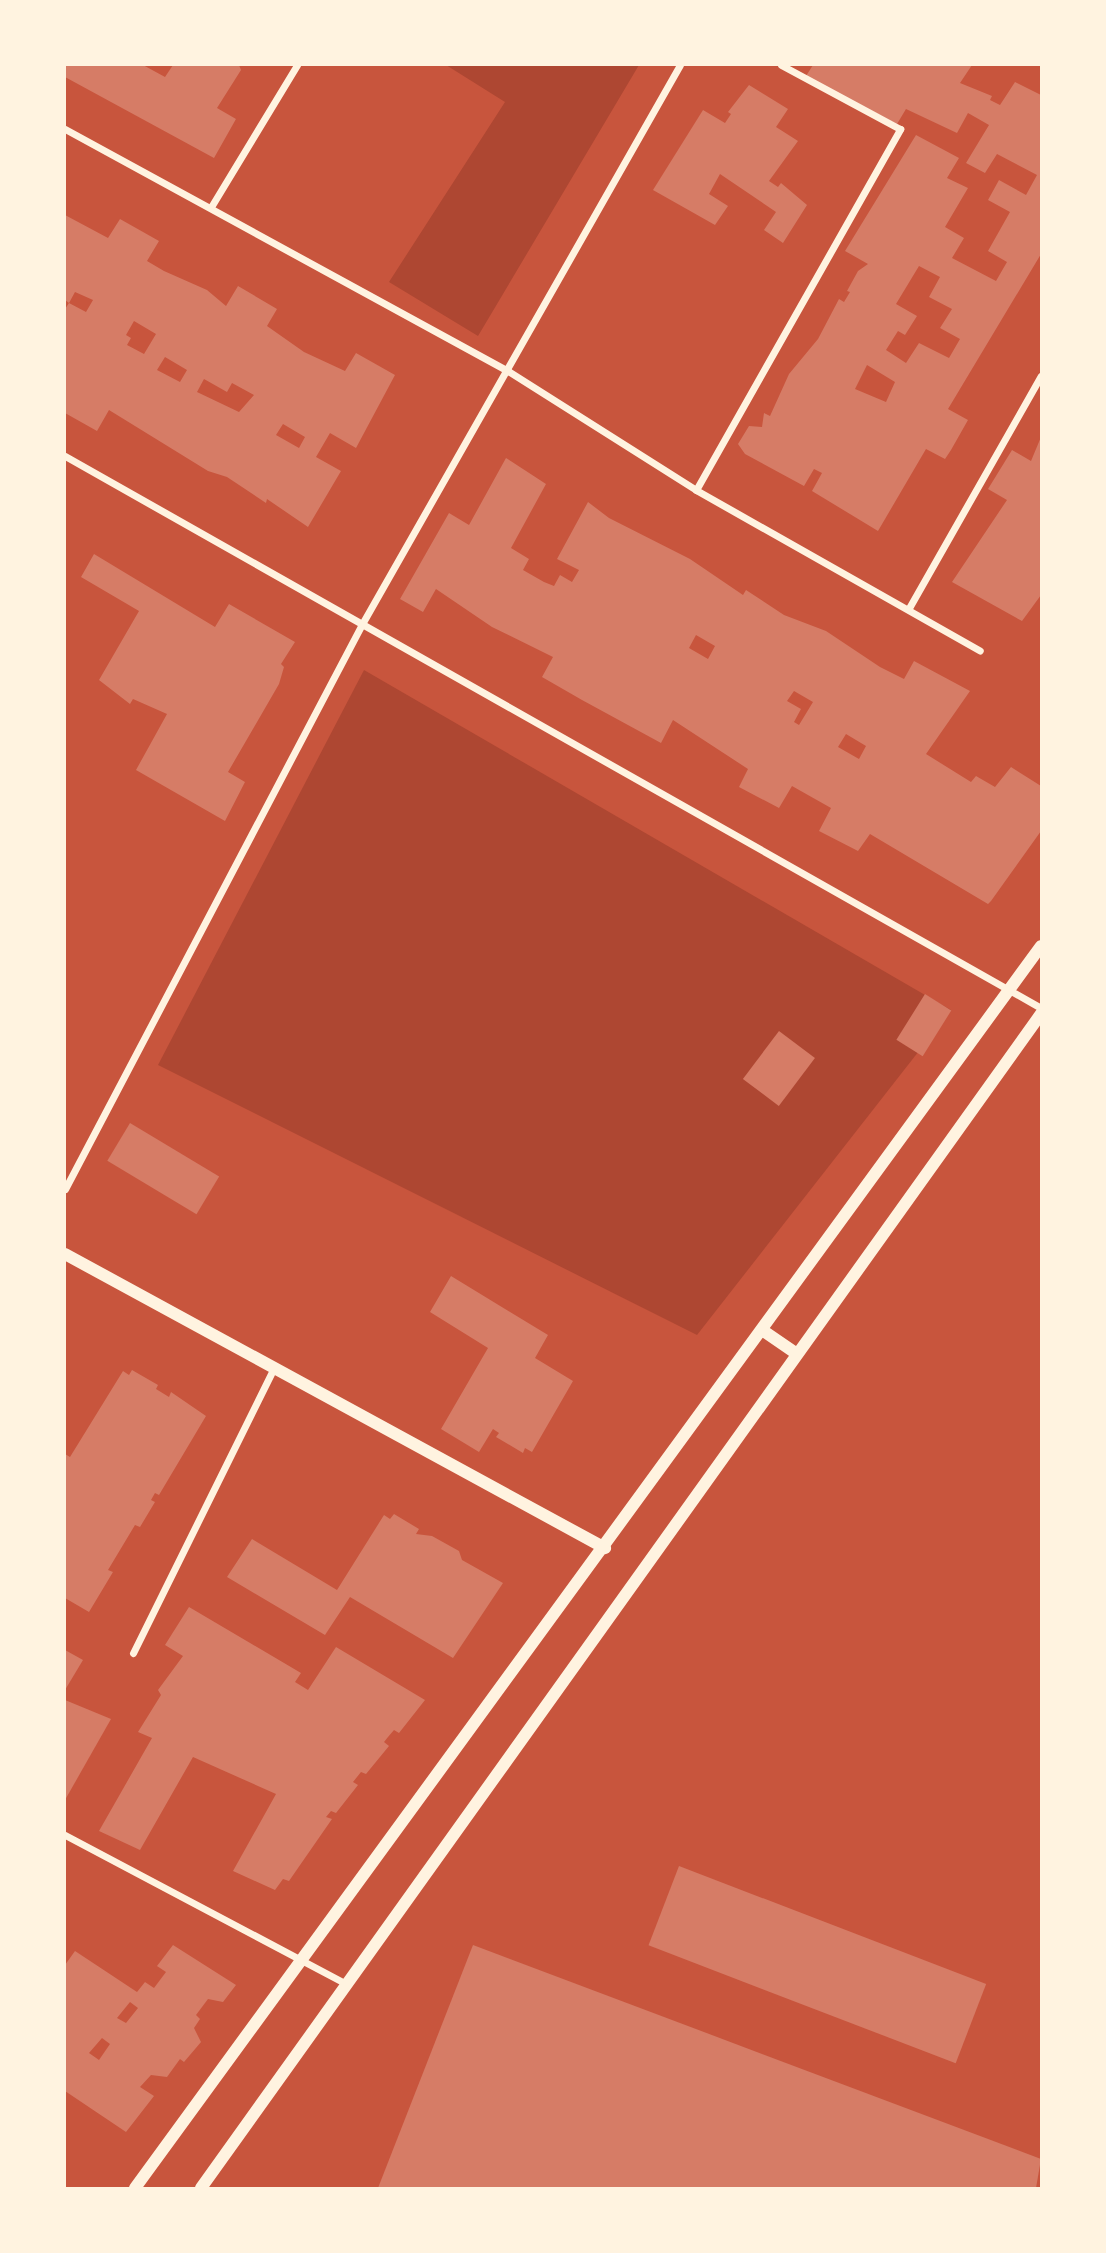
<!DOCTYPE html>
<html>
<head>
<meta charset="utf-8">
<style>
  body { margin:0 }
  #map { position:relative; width:1106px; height:2253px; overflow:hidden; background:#c8553d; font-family:"PT Sans",sans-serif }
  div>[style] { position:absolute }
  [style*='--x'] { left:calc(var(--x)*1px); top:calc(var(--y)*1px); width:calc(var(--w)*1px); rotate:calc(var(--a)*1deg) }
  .green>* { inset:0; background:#ae4732 }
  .building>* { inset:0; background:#d67c66; transform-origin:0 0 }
  .minor>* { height:7px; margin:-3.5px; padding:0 3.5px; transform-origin:3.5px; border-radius:3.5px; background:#fff3e0 }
  .tertiary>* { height:12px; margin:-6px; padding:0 6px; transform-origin:6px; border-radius:6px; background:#fff3e0 }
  span { translate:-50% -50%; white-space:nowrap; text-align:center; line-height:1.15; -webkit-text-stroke:5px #fff3e0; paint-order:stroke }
  .frame { position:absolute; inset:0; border:66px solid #fff3e0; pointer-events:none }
</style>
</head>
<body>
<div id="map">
  <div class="green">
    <i style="clip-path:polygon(446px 65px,639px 65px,478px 336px,389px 282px,505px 102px)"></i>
    <i style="clip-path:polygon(364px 670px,951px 1010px,697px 1335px,158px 1065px)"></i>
  </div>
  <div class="building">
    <i style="clip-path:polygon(65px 65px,143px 65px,165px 77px,173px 65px,239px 65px,241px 70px,217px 108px,236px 119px,214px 158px,65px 77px)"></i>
    <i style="clip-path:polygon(evenodd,813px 65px,972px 65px,960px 83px,992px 96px,990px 100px,1000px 105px,1015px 82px,1041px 95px,1041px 254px,948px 409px,968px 420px,951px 450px,945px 459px,926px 449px,878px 531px,812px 491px,822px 473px,814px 469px,804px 486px,745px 454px,738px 444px,749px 426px,762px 427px,764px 413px,770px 416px,789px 374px,818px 339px,839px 299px,844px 302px,850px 292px,847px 291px,858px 271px,868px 264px,845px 251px,916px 135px,959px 158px,947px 178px,968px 188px,945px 227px,964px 238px,952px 258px,996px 281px,1007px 262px,988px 251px,1010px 212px,988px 200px,999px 180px,1026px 195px,1037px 175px,997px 154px,985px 173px,966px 163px,989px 125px,968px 113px,957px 133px,906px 109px,897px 124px,806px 76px,813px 65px,919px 266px,940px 277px,929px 297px,952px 309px,940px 328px,960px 339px,949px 358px,919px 343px,906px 363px,886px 350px,898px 331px,905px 335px,917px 316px,896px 304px,919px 266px,813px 65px,867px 365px,895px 382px,886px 402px,855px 389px,867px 365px)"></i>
    <i style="clip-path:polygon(749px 85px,788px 109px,776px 127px,798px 141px,769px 181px,778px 187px,781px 183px,807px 205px,783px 243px,764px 230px,776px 212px,720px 174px,709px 194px,728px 206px,715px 225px,653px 190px,703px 110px,725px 123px,731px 114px,728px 112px)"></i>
    <i style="clip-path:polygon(evenodd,65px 215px,108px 238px,120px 219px,159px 241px,147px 261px,164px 271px,207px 290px,226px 306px,238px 286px,277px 309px,267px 326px,304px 352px,345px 371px,356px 353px,395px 375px,356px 448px,330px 433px,316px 457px,341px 471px,308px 527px,267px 499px,266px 503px,227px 477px,208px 471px,109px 410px,97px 431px,65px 413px,65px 309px,69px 303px,86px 312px,93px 300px,75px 292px,69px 303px,65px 300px,65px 215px,134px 321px,156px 334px,144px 354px,127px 345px,131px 338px,126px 335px,134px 321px,65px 215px,165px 357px,187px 370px,180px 382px,157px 370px,165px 357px,65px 215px,204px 379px,227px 392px,232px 383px,254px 395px,239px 412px,197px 392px,204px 379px,65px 215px,283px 424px,305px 437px,299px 448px,276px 435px,283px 424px)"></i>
    <i style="clip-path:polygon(1041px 437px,1041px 595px,1022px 621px,952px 582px,1007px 500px,988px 489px,1012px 450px,1031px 461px)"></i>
    <i style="clip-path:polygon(evenodd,506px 458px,546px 484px,511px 548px,529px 559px,523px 570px,544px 582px,554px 586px,560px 575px,572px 582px,579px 570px,557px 559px,588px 502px,609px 518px,690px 559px,743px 595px,746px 590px,784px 615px,826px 631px,880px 667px,904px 679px,914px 661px,970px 691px,926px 754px,971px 782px,976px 776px,995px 787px,1011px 767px,1041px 786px,1041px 831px,991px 901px,988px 904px,870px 834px,858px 851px,819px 831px,831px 808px,792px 786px,779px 808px,739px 787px,748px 769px,673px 720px,661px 743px,582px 700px,542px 677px,553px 657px,492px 627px,436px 589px,423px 612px,400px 599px,449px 513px,469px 525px,506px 458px,696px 635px,715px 646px,708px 659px,689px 648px,696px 635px,506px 458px,794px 691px,813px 702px,799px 725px,794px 722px,801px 709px,787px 701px,794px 691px,506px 458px,846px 734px,866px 746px,859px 759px,838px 747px,846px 734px)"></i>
    <i style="clip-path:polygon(94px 554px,215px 627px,229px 604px,295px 642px,281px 664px,284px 667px,279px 684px,228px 772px,245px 782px,225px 821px,136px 770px,167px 714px,133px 699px,130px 704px,99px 680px,139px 611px,81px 577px)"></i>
    <i style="left:925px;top:994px;width:31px;height:54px;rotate:32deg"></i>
    <i style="left:779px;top:1031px;width:45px;height:60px;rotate:37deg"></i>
    <i style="left:130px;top:1123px;width:104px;height:44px;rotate:31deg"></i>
    <i style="clip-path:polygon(451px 1276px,548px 1335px,535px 1358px,573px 1381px,532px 1452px,525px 1448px,523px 1453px,496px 1437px,499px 1433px,493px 1429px,479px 1452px,441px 1429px,488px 1348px,430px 1312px)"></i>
    <i style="clip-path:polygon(132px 1370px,158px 1385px,156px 1389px,169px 1397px,171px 1392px,206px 1416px,159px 1495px,155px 1493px,151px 1500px,155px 1502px,140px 1527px,135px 1525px,108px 1570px,113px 1572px,89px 1612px,65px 1598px,65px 1454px,70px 1457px,123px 1371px,129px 1375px)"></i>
    <i style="clip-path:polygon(394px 1514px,419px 1529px,416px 1534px,432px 1536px,459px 1551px,462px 1560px,503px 1583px,453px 1658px,350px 1597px,325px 1635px,227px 1577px,252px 1539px,337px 1590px,384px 1515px,390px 1519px)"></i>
    <i style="clip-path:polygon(189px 1607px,301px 1673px,295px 1682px,308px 1690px,336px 1647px,425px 1700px,399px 1733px,394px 1730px,388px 1737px,384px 1742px,389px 1746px,366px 1774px,361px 1772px,353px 1782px,358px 1785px,336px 1813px,331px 1811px,326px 1817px,332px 1819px,289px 1881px,283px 1879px,275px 1890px,233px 1871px,276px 1794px,193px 1757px,140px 1850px,99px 1831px,152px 1738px,138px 1732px,161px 1695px,158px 1690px,183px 1656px,165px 1645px)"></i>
    <i style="clip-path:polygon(65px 1650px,83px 1660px,65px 1690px)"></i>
    <i style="clip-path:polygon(65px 1700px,111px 1719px,65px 1800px)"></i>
    <i style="left:679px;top:1866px;width:329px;height:85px;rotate:21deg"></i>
    <i style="clip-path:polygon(evenodd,173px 1945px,236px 1985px,223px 2002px,208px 1999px,196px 2015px,200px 2019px,194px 2028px,201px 2042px,184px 2062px,180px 2059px,167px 2077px,151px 2075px,140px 2087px,154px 2096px,126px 2132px,65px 2091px,65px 1965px,75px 1951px,137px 1992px,145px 1982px,154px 1988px,166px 1972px,157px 1966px,173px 1945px,130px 2002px,138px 2008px,126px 2023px,117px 2018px,130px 2002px,173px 1945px,102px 2038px,110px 2044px,99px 2060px,89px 2053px,102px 2038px)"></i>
    <i style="clip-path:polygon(473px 1945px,1041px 2159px,1036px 2188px,378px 2188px)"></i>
  </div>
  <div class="minor">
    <i style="--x:65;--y:129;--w:505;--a:28.65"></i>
    <i style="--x:508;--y:371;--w:222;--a:32.3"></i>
    <i style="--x:696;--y:490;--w:326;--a:29.5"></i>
    <i style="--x:211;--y:207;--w:166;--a:-58.8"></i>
    <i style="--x:65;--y:456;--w:1121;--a:29.49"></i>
    <i style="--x:696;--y:490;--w:415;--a:-60.5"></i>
    <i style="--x:900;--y:129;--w:135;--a:-151.7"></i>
    <i style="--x:909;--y:608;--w:267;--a:-60.4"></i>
    <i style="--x:65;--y:1189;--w:638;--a:-62.27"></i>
    <i style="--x:362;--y:624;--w:643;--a:-60.37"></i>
    <i style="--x:133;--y:1653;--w:318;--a:-63.7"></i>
    <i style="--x:65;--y:1835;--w:319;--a:27.9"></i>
  </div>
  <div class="tertiary">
    <i style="--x:65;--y:1254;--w:615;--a:28.57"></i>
    <i style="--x:762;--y:1330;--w:42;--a:34.4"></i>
    <i style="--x:135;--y:2188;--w:1537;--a:-53.89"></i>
    <i style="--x:201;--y:2188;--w:1444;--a:-54.42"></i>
  </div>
  <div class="frame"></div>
</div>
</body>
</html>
